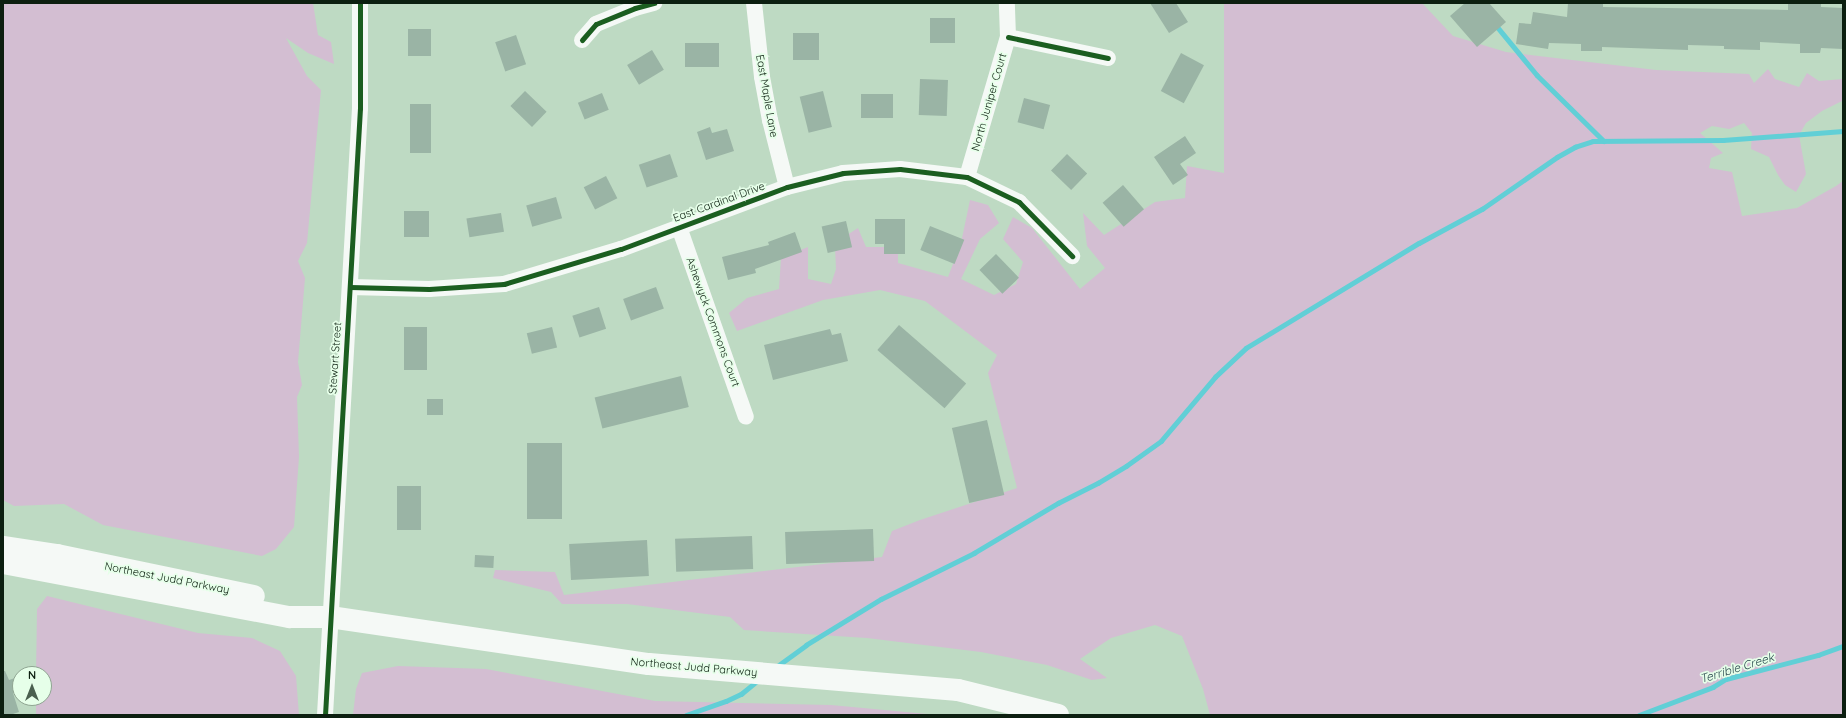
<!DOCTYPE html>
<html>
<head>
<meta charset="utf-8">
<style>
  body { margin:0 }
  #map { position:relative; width:1846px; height:718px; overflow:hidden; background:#bedac3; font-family:Quicksand,sans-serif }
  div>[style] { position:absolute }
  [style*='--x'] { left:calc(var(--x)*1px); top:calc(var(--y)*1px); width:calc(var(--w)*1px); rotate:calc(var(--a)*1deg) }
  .green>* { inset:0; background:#d3bed2 }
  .stream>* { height:4.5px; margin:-2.25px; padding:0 2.25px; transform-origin:2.25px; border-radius:2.25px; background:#61cfd6 }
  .building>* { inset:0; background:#9ab4a5; transform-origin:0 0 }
  .minor>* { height:16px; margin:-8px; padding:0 8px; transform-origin:8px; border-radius:8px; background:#f5f9f6 }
  .trunk>* { height:22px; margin:-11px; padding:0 11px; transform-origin:11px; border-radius:11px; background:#f5f9f6 }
  .cycleway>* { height:5px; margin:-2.5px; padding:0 2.5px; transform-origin:2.5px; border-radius:2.5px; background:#1b5e20 }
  span { translate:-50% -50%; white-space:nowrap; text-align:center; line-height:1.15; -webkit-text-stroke:3.5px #e6ffe9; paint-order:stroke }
  .street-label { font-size:11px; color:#0c1f10 }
  .water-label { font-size:12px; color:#2a484d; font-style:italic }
  .frame { position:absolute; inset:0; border:4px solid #0c1f10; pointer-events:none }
  .north { position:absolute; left:12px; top:666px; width:40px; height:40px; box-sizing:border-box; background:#e6ffe9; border:1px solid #8fa592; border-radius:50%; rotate:0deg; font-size:11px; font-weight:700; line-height:16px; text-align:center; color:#0c1f10 }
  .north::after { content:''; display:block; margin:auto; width:14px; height:18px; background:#4a604f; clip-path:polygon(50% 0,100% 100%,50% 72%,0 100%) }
</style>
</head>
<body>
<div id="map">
  <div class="green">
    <i style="clip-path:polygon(3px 3px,313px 3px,318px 35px,331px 42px,334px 64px,308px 53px,286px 38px,307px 76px,321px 90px,307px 243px,298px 261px,305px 278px,298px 362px,302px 385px,297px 397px,299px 457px,294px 527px,276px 549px,262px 556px,103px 525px,64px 504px,14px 506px,3px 500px)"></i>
    <i style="clip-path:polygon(1224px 3px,1422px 3px,1453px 36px,1506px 52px,1656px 70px,1749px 74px,1754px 83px,1768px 69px,1775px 79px,1799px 87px,1807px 73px,1819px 81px,1843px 79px,1842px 101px,1822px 111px,1806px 123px,1799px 135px,1806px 174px,1796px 192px,1785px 185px,1778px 175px,1769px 157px,1751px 149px,1752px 133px,1744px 123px,1729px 129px,1712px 126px,1700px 133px,1723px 153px,1711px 158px,1709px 168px,1732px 172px,1742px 216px,1797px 208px,1836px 186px,1843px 181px,1843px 715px,1210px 715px,1203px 689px,1182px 636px,1155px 625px,1111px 638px,1080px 659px,1107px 678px,1092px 680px,1047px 665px,981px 652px,867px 638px,744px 630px,730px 617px,627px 604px,562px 604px,551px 592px,493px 578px,495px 570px,555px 572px,564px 595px,882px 557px,892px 531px,920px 520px,1017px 488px,988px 373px,997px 355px,925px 301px,880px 290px,823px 300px,737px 331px,729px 313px,747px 298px,779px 289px,781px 258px,808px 247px,808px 279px,831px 284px,836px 269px,835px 247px,844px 237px,858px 228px,866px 247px,898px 247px,898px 263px,948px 277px,961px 243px,970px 200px,988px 205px,999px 223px,980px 239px,961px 279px,994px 295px,1016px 284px,1023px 262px,1003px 239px,1013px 217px,1032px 228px,1080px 289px,1105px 268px,1087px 246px,1083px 213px,1104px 235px,1155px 202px,1185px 198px,1187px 166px,1224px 173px)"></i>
    <i style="clip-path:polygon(47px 596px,198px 633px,252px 638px,280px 651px,296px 676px,299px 715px,36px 715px,36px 698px,44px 698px,44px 674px,36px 674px,37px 609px)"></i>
    <i style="clip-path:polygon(398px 666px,486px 669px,655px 701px,831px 705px,938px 715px,353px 715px,356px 689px,362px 673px)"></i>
  </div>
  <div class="stream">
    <i style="--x:1495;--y:24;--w:66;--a:50.5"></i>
    <i style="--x:1537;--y:75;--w:94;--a:44.6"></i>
    <i style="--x:776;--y:667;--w:37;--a:-36"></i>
    <i style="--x:806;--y:645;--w:88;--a:-31.5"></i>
    <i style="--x:881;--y:599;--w:104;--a:-26.3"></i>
    <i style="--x:974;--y:553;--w:98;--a:-30.8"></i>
    <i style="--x:1058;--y:503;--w:45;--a:-26.6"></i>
    <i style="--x:1098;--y:483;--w:33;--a:-31"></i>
    <i style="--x:1126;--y:466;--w:43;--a:-35.5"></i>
    <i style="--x:1161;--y:441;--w:84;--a:-49.8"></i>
    <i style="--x:1215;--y:377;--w:42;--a:-43.1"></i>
    <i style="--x:1246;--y:348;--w:202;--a:-31.3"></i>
    <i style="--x:1419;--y:243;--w:72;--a:-28.4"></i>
    <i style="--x:1482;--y:209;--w:91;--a:-34.7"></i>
    <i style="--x:1557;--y:157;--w:21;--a:-29"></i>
    <i style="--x:1575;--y:147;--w:19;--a:-18"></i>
    <i style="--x:1593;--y:141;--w:130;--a:-0.4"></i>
    <i style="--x:1723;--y:140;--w:120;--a:-4.3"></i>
    <i style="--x:686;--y:715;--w:42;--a:-19.3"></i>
    <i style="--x:726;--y:701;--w:17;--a:-25"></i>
    <i style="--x:741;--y:694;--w:21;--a:-39"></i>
    <i style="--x:1639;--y:715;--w:79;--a:-20.7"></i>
    <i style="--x:1713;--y:687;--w:15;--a:-32"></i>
    <i style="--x:1726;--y:679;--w:95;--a:-14.6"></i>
    <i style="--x:1818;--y:655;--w:27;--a:-20"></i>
  </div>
  <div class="building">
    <i style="clip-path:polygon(1150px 3px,1176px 3px,1188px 22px,1169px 33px)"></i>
    <i style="clip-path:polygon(1465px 3px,1489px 3px,1506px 22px,1477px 47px,1450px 16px)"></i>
    <i style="clip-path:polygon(1568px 3px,1603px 4px,1603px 7px,1788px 10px,1788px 3px,1821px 3px,1821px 7px,1843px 8px,1843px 49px,1821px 48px,1820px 53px,1800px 53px,1800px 44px,1760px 42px,1760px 50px,1724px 49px,1724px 46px,1688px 45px,1688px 50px,1602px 47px,1602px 51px,1581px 51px,1581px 44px,1549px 43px,1548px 49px,1516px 44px,1519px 23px,1531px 24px,1533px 12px,1567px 17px)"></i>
    <i style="left:930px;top:18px;width:25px;height:25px"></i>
    <i style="left:408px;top:29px;width:23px;height:27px"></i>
    <i style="left:793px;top:33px;width:26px;height:27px"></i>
    <i style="left:516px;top:35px;width:31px;height:22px;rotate:71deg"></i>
    <i style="left:685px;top:43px;width:34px;height:24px"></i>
    <i style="left:652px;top:50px;width:23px;height:29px;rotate:59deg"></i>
    <i style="left:1181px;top:53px;width:26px;height:43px;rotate:28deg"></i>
    <i style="left:920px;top:79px;width:28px;height:36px;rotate:2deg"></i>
    <i style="left:525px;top:91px;width:30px;height:21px;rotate:44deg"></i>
    <i style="left:823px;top:91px;width:37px;height:24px;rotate:76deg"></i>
    <i style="left:602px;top:93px;width:18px;height:26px;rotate:68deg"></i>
    <i style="left:861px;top:94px;width:32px;height:24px"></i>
    <i style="left:1024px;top:98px;width:27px;height:25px;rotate:15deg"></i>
    <i style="left:410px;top:104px;width:21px;height:49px"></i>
    <i style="clip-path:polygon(710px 127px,712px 133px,727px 129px,734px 151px,706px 160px,697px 132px)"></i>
    <i style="clip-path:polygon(1185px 136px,1196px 153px,1180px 164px,1188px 175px,1173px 185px,1154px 157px)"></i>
    <i style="left:670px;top:154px;width:24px;height:33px;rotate:71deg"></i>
    <i style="left:1067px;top:154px;width:28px;height:23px;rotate:44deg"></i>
    <i style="left:606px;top:176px;width:25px;height:25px;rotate:63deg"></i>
    <i style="left:1123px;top:185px;width:32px;height:27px;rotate:49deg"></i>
    <i style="left:556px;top:197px;width:22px;height:31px;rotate:74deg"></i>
    <i style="left:404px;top:211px;width:25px;height:26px"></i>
    <i style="left:501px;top:213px;width:19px;height:35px;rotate:81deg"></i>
    <i style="clip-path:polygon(875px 219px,905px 219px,905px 254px,884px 254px,884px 244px,875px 244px)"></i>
    <i style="left:846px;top:221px;width:27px;height:25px;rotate:77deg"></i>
    <i style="left:930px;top:226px;width:37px;height:26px;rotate:22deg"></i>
    <i style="clip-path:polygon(795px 232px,802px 252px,755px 269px,756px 273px,728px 280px,722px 257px,769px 245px,768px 242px)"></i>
    <i style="left:996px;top:254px;width:33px;height:23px;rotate:46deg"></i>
    <i style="left:656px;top:287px;width:23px;height:35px;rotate:70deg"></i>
    <i style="left:599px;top:307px;width:23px;height:28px;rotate:72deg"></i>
    <i style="left:899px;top:325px;width:89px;height:33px;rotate:41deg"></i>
    <i style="left:404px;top:327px;width:23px;height:43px"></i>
    <i style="left:552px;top:327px;width:21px;height:26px;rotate:76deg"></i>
    <i style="clip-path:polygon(830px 329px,832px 335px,841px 333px,848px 361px,773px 380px,764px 345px)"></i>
    <i style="left:681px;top:376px;width:32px;height:89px;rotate:76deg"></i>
    <i style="left:427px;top:399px;width:16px;height:16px"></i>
    <i style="left:987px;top:420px;width:77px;height:36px;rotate:77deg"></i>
    <i style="left:527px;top:443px;width:35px;height:76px"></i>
    <i style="left:397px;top:486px;width:24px;height:44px"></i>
    <i style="left:873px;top:529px;width:32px;height:88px;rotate:88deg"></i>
    <i style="left:752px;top:536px;width:33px;height:77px;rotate:88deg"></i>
    <i style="left:647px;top:540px;width:36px;height:78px;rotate:87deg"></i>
    <i style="left:475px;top:555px;width:19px;height:12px;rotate:3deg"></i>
    <i style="clip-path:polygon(3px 671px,5px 671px,9px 680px,15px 678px,19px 691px,13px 693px,19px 712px,10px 715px,3px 715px)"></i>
  </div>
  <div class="minor">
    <i style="--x:754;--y:3;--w:74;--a:83.8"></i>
    <i style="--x:762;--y:77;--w:44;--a:79.5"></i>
    <i style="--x:770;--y:120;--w:69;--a:75.8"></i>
    <i style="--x:1008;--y:37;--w:102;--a:11.9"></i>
    <i style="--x:582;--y:40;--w:21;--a:-49"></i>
    <i style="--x:596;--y:24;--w:42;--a:-22.3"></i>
    <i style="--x:635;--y:8;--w:20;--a:-15"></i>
    <i style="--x:967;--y:177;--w:146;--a:-73.7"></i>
    <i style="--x:1008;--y:37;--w:34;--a:-92"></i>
    <i style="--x:679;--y:227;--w:201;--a:70.6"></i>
    <i style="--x:350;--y:287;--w:79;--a:1.5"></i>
    <i style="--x:429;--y:289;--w:75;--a:-3.8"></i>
    <i style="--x:504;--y:284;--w:122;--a:-16.7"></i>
    <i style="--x:621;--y:249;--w:177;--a:-20.5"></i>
    <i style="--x:787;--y:187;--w:58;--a:-14"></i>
    <i style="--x:843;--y:173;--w:57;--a:-4"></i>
    <i style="--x:900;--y:169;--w:67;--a:6.8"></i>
    <i style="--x:967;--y:177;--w:58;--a:25.7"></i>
    <i style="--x:1019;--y:202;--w:76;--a:45.5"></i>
    <i style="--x:325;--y:715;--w:608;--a:-86.7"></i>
    <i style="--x:360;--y:108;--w:105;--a:-90"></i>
  </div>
  <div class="trunk">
    <i style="--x:3;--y:547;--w:55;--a:8.4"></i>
    <i style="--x:57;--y:555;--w:201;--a:11.8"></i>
    <i style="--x:3;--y:563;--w:292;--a:10.7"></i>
    <i style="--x:290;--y:617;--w:40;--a:0"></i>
    <i style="--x:330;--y:617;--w:322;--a:8.4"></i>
    <i style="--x:649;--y:664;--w:310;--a:4.8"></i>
    <i style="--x:958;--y:690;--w:103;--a:14"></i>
  </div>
  <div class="cycleway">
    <i style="--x:1008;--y:37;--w:102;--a:11.9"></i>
    <i style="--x:582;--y:40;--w:21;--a:-49"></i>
    <i style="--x:596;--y:24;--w:42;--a:-22.3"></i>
    <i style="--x:635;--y:8;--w:20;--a:-15"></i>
    <i style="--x:350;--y:287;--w:79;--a:1.5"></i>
    <i style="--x:429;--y:289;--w:75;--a:-3.8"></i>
    <i style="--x:504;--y:284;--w:122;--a:-16.7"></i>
    <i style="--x:621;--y:249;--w:177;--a:-20.5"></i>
    <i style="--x:787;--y:187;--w:58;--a:-14"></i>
    <i style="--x:843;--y:173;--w:57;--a:-4"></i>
    <i style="--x:900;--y:169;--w:67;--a:6.8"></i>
    <i style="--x:967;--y:177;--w:58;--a:25.7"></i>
    <i style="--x:1019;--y:202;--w:76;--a:45.5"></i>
    <i style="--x:325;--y:715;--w:608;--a:-86.7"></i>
    <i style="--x:360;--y:108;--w:105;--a:-90"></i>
  </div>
  <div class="street-label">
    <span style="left:767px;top:96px;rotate:80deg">East Maple Lane</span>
    <span style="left:989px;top:102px;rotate:-74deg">North Juniper Court</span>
    <span style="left:719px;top:202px;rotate:-20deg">East Cardinal Drive</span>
    <span style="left:713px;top:322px;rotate:70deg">Ashewyck Commons Court</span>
    <span style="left:335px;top:358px;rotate:-86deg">Stewart Street</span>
    <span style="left:167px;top:578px;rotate:11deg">Northeast Judd Parkway</span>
    <span style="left:694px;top:667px;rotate:5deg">Northeast Judd Parkway</span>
  </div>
  <div class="water-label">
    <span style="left:1737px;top:668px;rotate:-17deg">Terrible Creek</span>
  </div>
  <div class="frame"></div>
  <div class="north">N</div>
</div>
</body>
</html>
